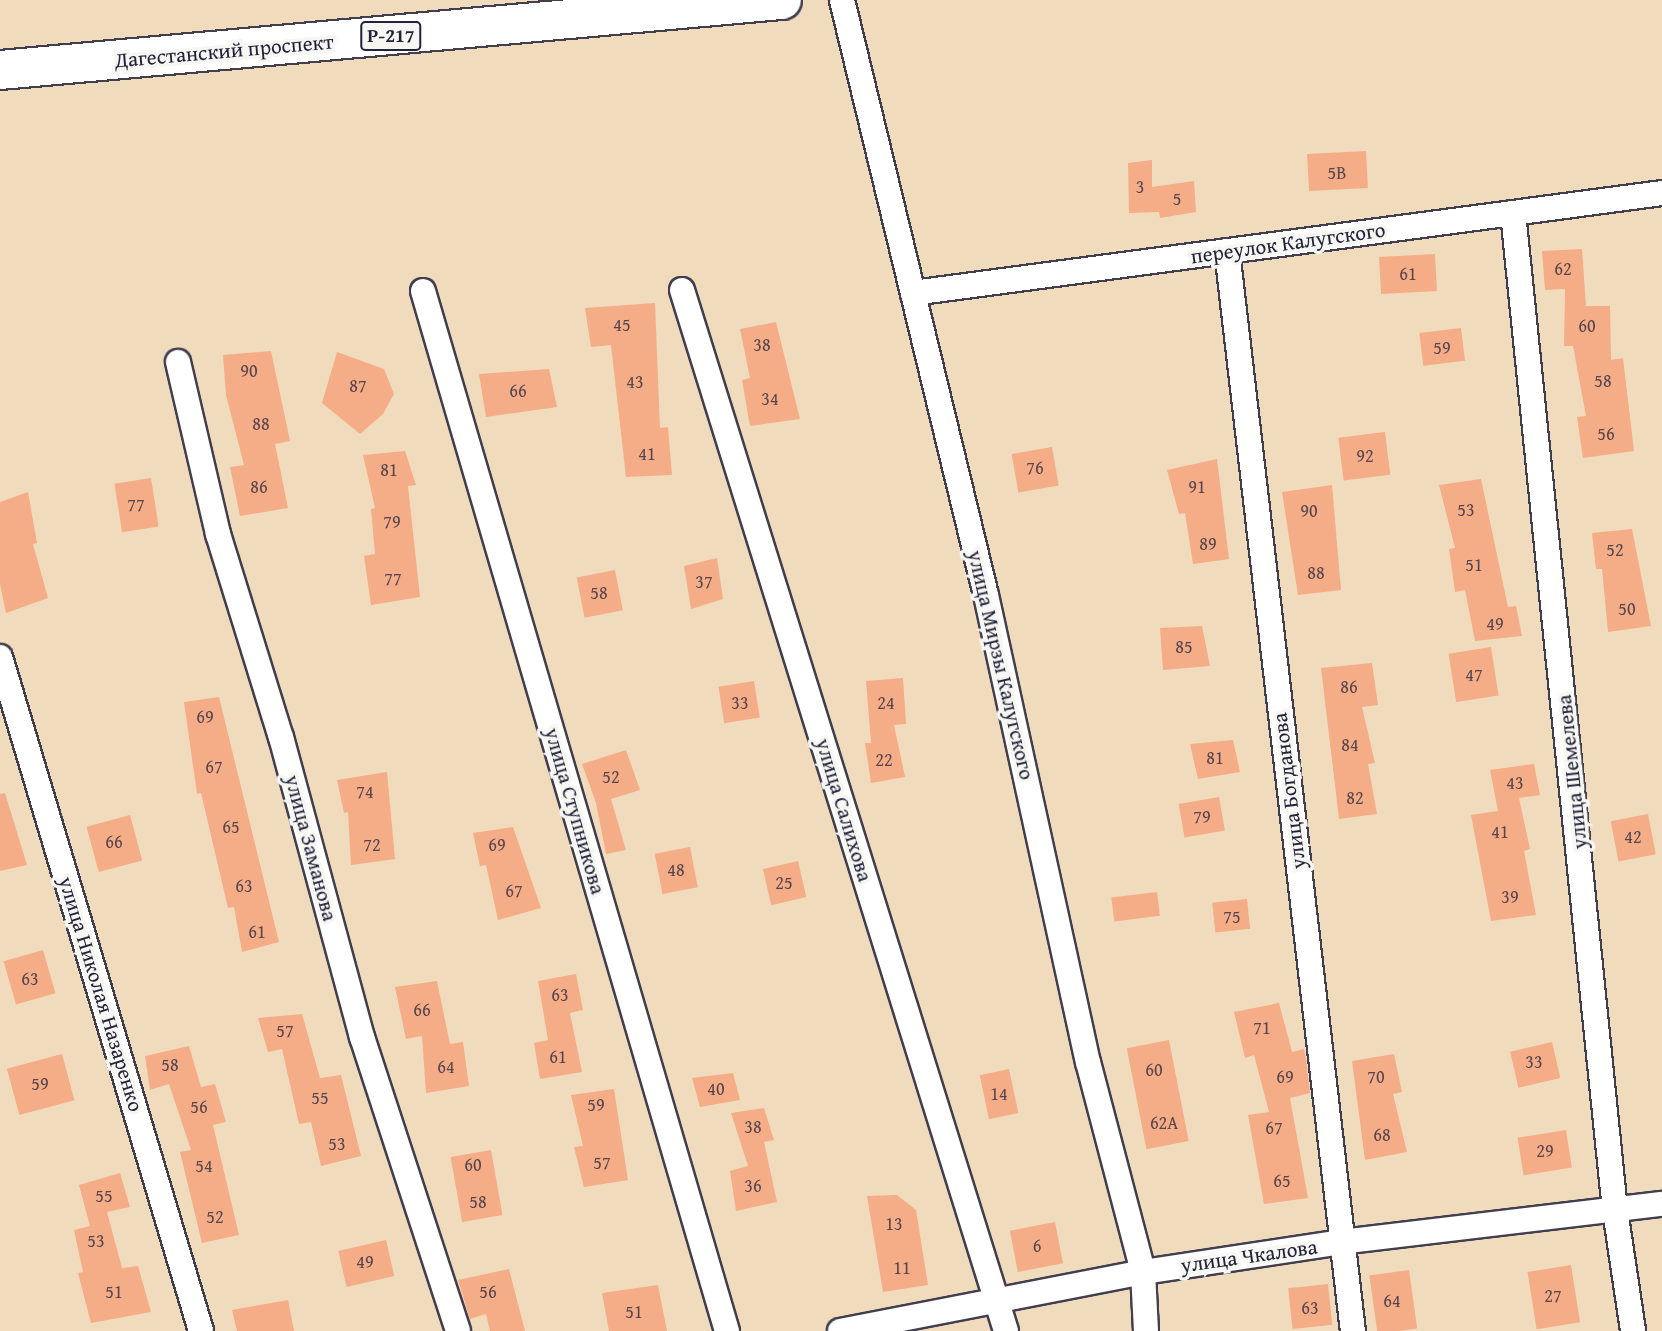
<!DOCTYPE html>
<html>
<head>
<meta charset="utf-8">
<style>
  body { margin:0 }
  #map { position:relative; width:1662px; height:1331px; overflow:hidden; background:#f1dbbd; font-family:"Gentium Book Plus",serif }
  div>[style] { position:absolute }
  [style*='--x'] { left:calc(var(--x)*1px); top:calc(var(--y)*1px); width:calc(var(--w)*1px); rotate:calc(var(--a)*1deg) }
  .building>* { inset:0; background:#f4ad86; transform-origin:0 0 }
  .roads { filter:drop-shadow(2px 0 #413e4e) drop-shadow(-2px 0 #413e4e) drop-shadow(0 2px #413e4e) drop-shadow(0 -2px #413e4e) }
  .street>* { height:24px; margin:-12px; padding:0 12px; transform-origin:12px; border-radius:12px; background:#fff }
  .highway>* { height:38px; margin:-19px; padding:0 19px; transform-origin:19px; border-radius:19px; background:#fff }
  span { translate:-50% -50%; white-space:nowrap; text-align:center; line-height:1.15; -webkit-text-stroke:7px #f6f6f2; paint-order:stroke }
  .number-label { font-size:18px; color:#56454e }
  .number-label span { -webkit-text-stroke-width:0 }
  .shield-label span { padding:2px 5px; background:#f6f6f2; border:2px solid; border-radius:5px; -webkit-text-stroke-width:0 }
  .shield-label { font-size:19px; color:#22223b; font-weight:700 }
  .street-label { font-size:21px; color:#22223b }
</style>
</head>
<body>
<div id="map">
  <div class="building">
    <i style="left:1366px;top:151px;width:37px;height:59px;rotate:87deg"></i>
    <i style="clip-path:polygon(1152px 160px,1152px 187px,1194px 181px,1196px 212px,1160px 218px,1159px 212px,1129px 213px,1128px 163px)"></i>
    <i style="clip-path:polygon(1582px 249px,1586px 306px,1610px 306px,1611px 360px,1623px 358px,1634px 451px,1583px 458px,1577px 417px,1586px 416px,1573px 346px,1564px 346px,1565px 289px,1545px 290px,1542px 251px)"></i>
    <i style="left:1435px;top:254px;width:37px;height:56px;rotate:87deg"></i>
    <i style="clip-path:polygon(655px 303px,660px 428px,668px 427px,672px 475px,626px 477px,611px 345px,591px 347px,585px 308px)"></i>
    <i style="clip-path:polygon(776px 322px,800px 419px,750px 426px,742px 380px,750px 378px,740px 329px)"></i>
    <i style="left:1461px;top:328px;width:33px;height:42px;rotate:83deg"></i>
    <i style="clip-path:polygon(271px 351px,290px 441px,275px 444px,288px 508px,240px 516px,230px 467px,244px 465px,226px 395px,223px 355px)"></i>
    <i style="clip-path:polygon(337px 352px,384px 369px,394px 394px,383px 414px,360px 434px,322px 403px)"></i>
    <i style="clip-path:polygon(549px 369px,557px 407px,486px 417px,479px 374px)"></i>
    <i style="left:1385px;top:432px;width:43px;height:47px;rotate:83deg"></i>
    <i style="left:1052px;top:447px;width:39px;height:41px;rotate:80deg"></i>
    <i style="clip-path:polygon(405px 451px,416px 485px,408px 486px,420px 597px,371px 605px,364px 556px,375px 554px,371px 509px,375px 508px,363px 455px)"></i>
    <i style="clip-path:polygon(1217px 459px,1229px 559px,1193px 564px,1185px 513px,1179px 514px,1167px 470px)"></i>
    <i style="left:151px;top:478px;width:49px;height:37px;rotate:81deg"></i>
    <i style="clip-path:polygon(1481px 479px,1508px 607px,1516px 606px,1522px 636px,1475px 641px,1465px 590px,1455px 592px,1449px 549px,1455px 548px,1439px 485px)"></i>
    <i style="clip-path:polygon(1332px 485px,1341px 590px,1298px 595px,1282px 492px)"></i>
    <i style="clip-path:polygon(28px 492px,37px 543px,33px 544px,48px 598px,6px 613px,0 584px,0 502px)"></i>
    <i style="clip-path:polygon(1632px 529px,1651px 626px,1608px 632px,1602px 569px,1596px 569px,1592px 533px)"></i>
    <i style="clip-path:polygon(717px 558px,723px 599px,691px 609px,684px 566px)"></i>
    <i style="left:615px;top:570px;width:41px;height:39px;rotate:79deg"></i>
    <i style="clip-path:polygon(1202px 626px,1210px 666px,1163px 670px,1160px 628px)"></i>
    <i style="left:1491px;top:647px;width:49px;height:43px;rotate:81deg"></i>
    <i style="clip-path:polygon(1372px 663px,1378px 705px,1362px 707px,1375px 763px,1368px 764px,1377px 814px,1339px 819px,1321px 668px)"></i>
    <i style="clip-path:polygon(903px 678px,906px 724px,894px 725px,905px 777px,871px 783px,865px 743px,871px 743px,866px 681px)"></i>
    <i style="left:754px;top:681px;width:37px;height:36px;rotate:81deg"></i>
    <i style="clip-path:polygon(219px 697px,279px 942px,242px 952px,234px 907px,228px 908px,201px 793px,197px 794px,184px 702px)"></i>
    <i style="clip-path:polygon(1233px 740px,1240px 772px,1198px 779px,1190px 744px)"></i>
    <i style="clip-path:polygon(626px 750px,640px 790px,611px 799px,626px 850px,606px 854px,596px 803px,582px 764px)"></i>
    <i style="clip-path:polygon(1534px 764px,1540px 795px,1519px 798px,1530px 849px,1524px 851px,1536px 915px,1491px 921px,1471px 815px,1498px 811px,1490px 770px)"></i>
    <i style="clip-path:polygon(387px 772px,395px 859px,351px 865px,348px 812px,344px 813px,337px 780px)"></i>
    <i style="clip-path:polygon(5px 793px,27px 865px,0 871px,0 794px)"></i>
    <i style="left:1219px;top:797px;width:34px;height:41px;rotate:80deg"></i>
    <i style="left:1648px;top:814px;width:41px;height:38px;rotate:79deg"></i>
    <i style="left:130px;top:815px;width:47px;height:45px;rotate:75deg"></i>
    <i style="clip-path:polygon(513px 827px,541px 908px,498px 920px,486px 865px,480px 866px,473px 833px)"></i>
    <i style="left:690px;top:847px;width:41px;height:36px;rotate:79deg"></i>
    <i style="left:798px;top:861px;width:37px;height:36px;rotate:77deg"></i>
    <i style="left:1157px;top:892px;width:24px;height:46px;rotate:83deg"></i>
    <i style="left:1247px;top:899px;width:30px;height:35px;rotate:84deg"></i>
    <i style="left:43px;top:950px;width:45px;height:41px;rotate:74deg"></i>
    <i style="clip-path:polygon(576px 974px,583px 1010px,570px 1013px,582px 1072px,540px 1079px,534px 1043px,548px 1040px,538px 981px)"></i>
    <i style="clip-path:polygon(437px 981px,450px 1044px,463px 1042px,469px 1086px,426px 1093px,422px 1036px,406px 1039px,395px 987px)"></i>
    <i style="clip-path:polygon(1279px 1003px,1292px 1052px,1304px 1049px,1306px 1059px,1310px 1093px,1290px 1098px,1308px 1198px,1264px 1204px,1248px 1115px,1269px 1112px,1254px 1055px,1245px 1058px,1234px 1012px)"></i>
    <i style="clip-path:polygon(302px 1014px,320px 1078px,341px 1075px,361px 1156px,321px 1166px,311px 1122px,299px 1124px,282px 1049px,268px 1052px,258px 1018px)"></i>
    <i style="left:1169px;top:1040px;width:103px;height:43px;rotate:79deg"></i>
    <i style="left:1552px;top:1042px;width:37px;height:43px;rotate:77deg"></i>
    <i style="clip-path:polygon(189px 1046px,201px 1087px,215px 1084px,226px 1122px,213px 1125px,239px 1235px,202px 1243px,180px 1152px,191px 1150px,169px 1084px,150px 1090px,145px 1056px)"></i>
    <i style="left:62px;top:1054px;width:48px;height:57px;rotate:75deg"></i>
    <i style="clip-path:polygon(1394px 1054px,1402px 1092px,1393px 1094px,1407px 1152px,1365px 1160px,1352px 1061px)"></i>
    <i style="left:1009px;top:1069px;width:45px;height:30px;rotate:78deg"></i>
    <i style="clip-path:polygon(733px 1073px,740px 1100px,700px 1107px,692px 1078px)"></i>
    <i style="clip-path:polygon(614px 1089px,628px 1180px,584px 1187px,574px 1147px,583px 1146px,571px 1095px)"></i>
    <i style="clip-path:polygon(764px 1108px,774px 1140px,764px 1142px,777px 1202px,736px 1211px,730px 1171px,748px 1166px,731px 1113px)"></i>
    <i style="left:1566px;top:1130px;width:38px;height:49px;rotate:81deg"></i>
    <i style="left:491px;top:1150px;width:66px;height:41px;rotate:80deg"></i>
    <i style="clip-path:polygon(120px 1173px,130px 1207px,107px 1212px,122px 1268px,138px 1266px,151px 1312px,91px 1323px,78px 1273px,83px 1272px,74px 1230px,90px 1226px,79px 1185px)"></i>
    <i style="clip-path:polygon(897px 1195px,916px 1210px,928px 1285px,883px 1292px,867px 1196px)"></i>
    <i style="left:1055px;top:1222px;width:42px;height:46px;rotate:79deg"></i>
    <i style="left:386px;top:1240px;width:37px;height:49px;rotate:77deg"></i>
    <i style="left:1571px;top:1265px;width:58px;height:44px;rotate:81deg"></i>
    <i style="clip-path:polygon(509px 1269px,525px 1331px,490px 1331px,486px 1314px,470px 1319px,458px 1280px)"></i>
    <i style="left:1409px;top:1270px;width:59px;height:40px;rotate:82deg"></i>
    <i style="left:1328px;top:1284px;width:41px;height:40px;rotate:84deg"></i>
    <i style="clip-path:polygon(658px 1285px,667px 1331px,609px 1331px,602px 1293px)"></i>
    <i style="clip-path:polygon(288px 1300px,294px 1331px,237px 1331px,232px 1310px)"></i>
  </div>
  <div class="roads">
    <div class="street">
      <i style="--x:842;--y:0;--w:612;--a:76.4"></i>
      <i style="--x:986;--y:595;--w:478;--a:77.7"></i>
      <i style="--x:1088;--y:1062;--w:217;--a:75.3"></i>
      <i style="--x:1143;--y:1272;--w:59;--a:87.1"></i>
      <i style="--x:1513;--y:213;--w:1002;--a:84.16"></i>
      <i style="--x:1615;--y:1210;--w:122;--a:81.5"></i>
      <i style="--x:1227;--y:251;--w:1087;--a:83.35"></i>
      <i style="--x:682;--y:290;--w:1090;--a:72.71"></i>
      <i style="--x:423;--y:291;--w:1084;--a:73.71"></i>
      <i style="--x:913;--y:293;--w:756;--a:-7.6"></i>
      <i style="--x:178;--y:362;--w:177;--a:76.9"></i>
      <i style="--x:218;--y:534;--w:213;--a:72.8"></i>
      <i style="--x:281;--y:737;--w:311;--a:74.9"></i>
      <i style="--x:362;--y:1037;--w:309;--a:71.9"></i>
      <i style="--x:0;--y:657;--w:703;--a:73.39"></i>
      <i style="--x:840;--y:1331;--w:309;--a:-11"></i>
      <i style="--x:1143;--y:1272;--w:200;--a:-8.6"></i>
      <i style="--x:1341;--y:1242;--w:323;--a:-6.8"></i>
    </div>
    <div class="highway">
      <i style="--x:0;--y:70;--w:785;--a:-5.12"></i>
    </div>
  </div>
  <div class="number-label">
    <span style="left:1337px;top:173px">5В</span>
    <span style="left:1140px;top:187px">3</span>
    <span style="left:1177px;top:199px">5</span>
    <span style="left:1563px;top:269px">62</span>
    <span style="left:1408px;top:274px">61</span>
    <span style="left:622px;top:325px">45</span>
    <span style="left:1587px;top:326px">60</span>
    <span style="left:762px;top:345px">38</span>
    <span style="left:1442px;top:348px">59</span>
    <span style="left:249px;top:371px">90</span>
    <span style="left:1603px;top:381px">58</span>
    <span style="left:635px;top:382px">43</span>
    <span style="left:358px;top:386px">87</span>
    <span style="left:518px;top:391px">66</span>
    <span style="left:770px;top:399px">34</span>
    <span style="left:261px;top:424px">88</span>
    <span style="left:1606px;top:434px">56</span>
    <span style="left:647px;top:454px">41</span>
    <span style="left:1365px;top:456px">92</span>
    <span style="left:1035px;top:468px">76</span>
    <span style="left:389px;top:470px">81</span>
    <span style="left:259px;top:487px">86</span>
    <span style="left:1197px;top:487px">91</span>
    <span style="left:136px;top:505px">77</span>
    <span style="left:1466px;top:510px">53</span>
    <span style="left:1309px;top:511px">90</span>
    <span style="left:392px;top:522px">79</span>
    <span style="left:1208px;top:544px">89</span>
    <span style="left:1615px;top:550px">52</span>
    <span style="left:1474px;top:565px">51</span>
    <span style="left:1316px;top:573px">88</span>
    <span style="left:393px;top:579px">77</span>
    <span style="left:704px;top:582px">37</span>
    <span style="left:599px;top:593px">58</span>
    <span style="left:1627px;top:609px">50</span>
    <span style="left:1495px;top:624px">49</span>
    <span style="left:1184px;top:647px">85</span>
    <span style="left:1474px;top:675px">47</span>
    <span style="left:1349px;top:687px">86</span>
    <span style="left:740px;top:703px">33</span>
    <span style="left:886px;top:703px">24</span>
    <span style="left:205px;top:717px">69</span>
    <span style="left:1350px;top:745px">84</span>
    <span style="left:1215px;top:758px">81</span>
    <span style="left:884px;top:760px">22</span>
    <span style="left:214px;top:767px">67</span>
    <span style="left:611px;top:777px">52</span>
    <span style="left:1515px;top:783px">43</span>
    <span style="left:365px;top:792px">74</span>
    <span style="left:1355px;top:798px">82</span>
    <span style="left:1202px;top:817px">79</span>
    <span style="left:231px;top:827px">65</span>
    <span style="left:1500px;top:832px">41</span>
    <span style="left:1633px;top:837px">42</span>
    <span style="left:114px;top:842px">66</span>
    <span style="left:372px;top:845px">72</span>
    <span style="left:497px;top:845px">69</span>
    <span style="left:676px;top:870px">48</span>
    <span style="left:784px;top:883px">25</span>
    <span style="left:244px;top:886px">63</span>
    <span style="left:514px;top:891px">67</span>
    <span style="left:1510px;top:897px">39</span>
    <span style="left:1232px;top:917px">75</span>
    <span style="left:257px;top:932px">61</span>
    <span style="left:30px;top:979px">63</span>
    <span style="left:560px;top:995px">63</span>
    <span style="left:422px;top:1010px">66</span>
    <span style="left:1262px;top:1028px">71</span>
    <span style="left:285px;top:1031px">57</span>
    <span style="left:558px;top:1057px">61</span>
    <span style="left:1534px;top:1062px">33</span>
    <span style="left:170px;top:1065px">58</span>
    <span style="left:446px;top:1067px">64</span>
    <span style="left:1154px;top:1070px">60</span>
    <span style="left:1285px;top:1077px">69</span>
    <span style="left:1376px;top:1077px">70</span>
    <span style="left:40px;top:1084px">59</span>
    <span style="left:716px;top:1089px">40</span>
    <span style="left:999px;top:1094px">14</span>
    <span style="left:320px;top:1098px">55</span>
    <span style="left:596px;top:1105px">59</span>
    <span style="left:199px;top:1107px">56</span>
    <span style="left:1164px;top:1123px">62А</span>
    <span style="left:753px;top:1127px">38</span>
    <span style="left:1274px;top:1128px">67</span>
    <span style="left:1382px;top:1135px">68</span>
    <span style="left:337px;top:1144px">53</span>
    <span style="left:1545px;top:1151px">29</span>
    <span style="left:602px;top:1163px">57</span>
    <span style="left:473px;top:1165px">60</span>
    <span style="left:204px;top:1166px">54</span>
    <span style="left:1282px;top:1181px">65</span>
    <span style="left:753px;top:1186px">36</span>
    <span style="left:104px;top:1196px">55</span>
    <span style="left:478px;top:1202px">58</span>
    <span style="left:215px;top:1217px">52</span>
    <span style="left:894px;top:1224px">13</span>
    <span style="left:96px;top:1241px">53</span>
    <span style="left:1037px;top:1246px">6</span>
    <span style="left:365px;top:1262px">49</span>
    <span style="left:902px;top:1268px">11</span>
    <span style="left:114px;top:1292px">51</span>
    <span style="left:488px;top:1292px">56</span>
    <span style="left:1553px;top:1296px">27</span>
    <span style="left:1392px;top:1301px">64</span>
    <span style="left:1310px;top:1308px">63</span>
    <span style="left:634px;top:1312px">51</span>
  </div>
  <div class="shield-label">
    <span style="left:391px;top:36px">Р-217</span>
  </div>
  <div class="street-label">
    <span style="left:224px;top:51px;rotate:-5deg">Дагестанский проспект</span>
    <span style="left:1288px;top:243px;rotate:-8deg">переулок Калугского</span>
    <span style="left:1001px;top:665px;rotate:77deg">улица Мирзы Калугского</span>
    <span style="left:1572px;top:772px;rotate:-96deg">улица Шемелева</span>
    <span style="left:1289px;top:791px;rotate:-97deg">улица Богданова</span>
    <span style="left:844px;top:810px;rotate:73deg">улица Салихова</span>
    <span style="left:575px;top:811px;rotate:74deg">улица Ступникова</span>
    <span style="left:311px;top:848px;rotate:75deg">улица Заманова</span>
    <span style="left:101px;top:994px;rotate:73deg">улица Николая Назаренко</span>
    <span style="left:1249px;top:1256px;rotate:-8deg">улица Чкалова</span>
  </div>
</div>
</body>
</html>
